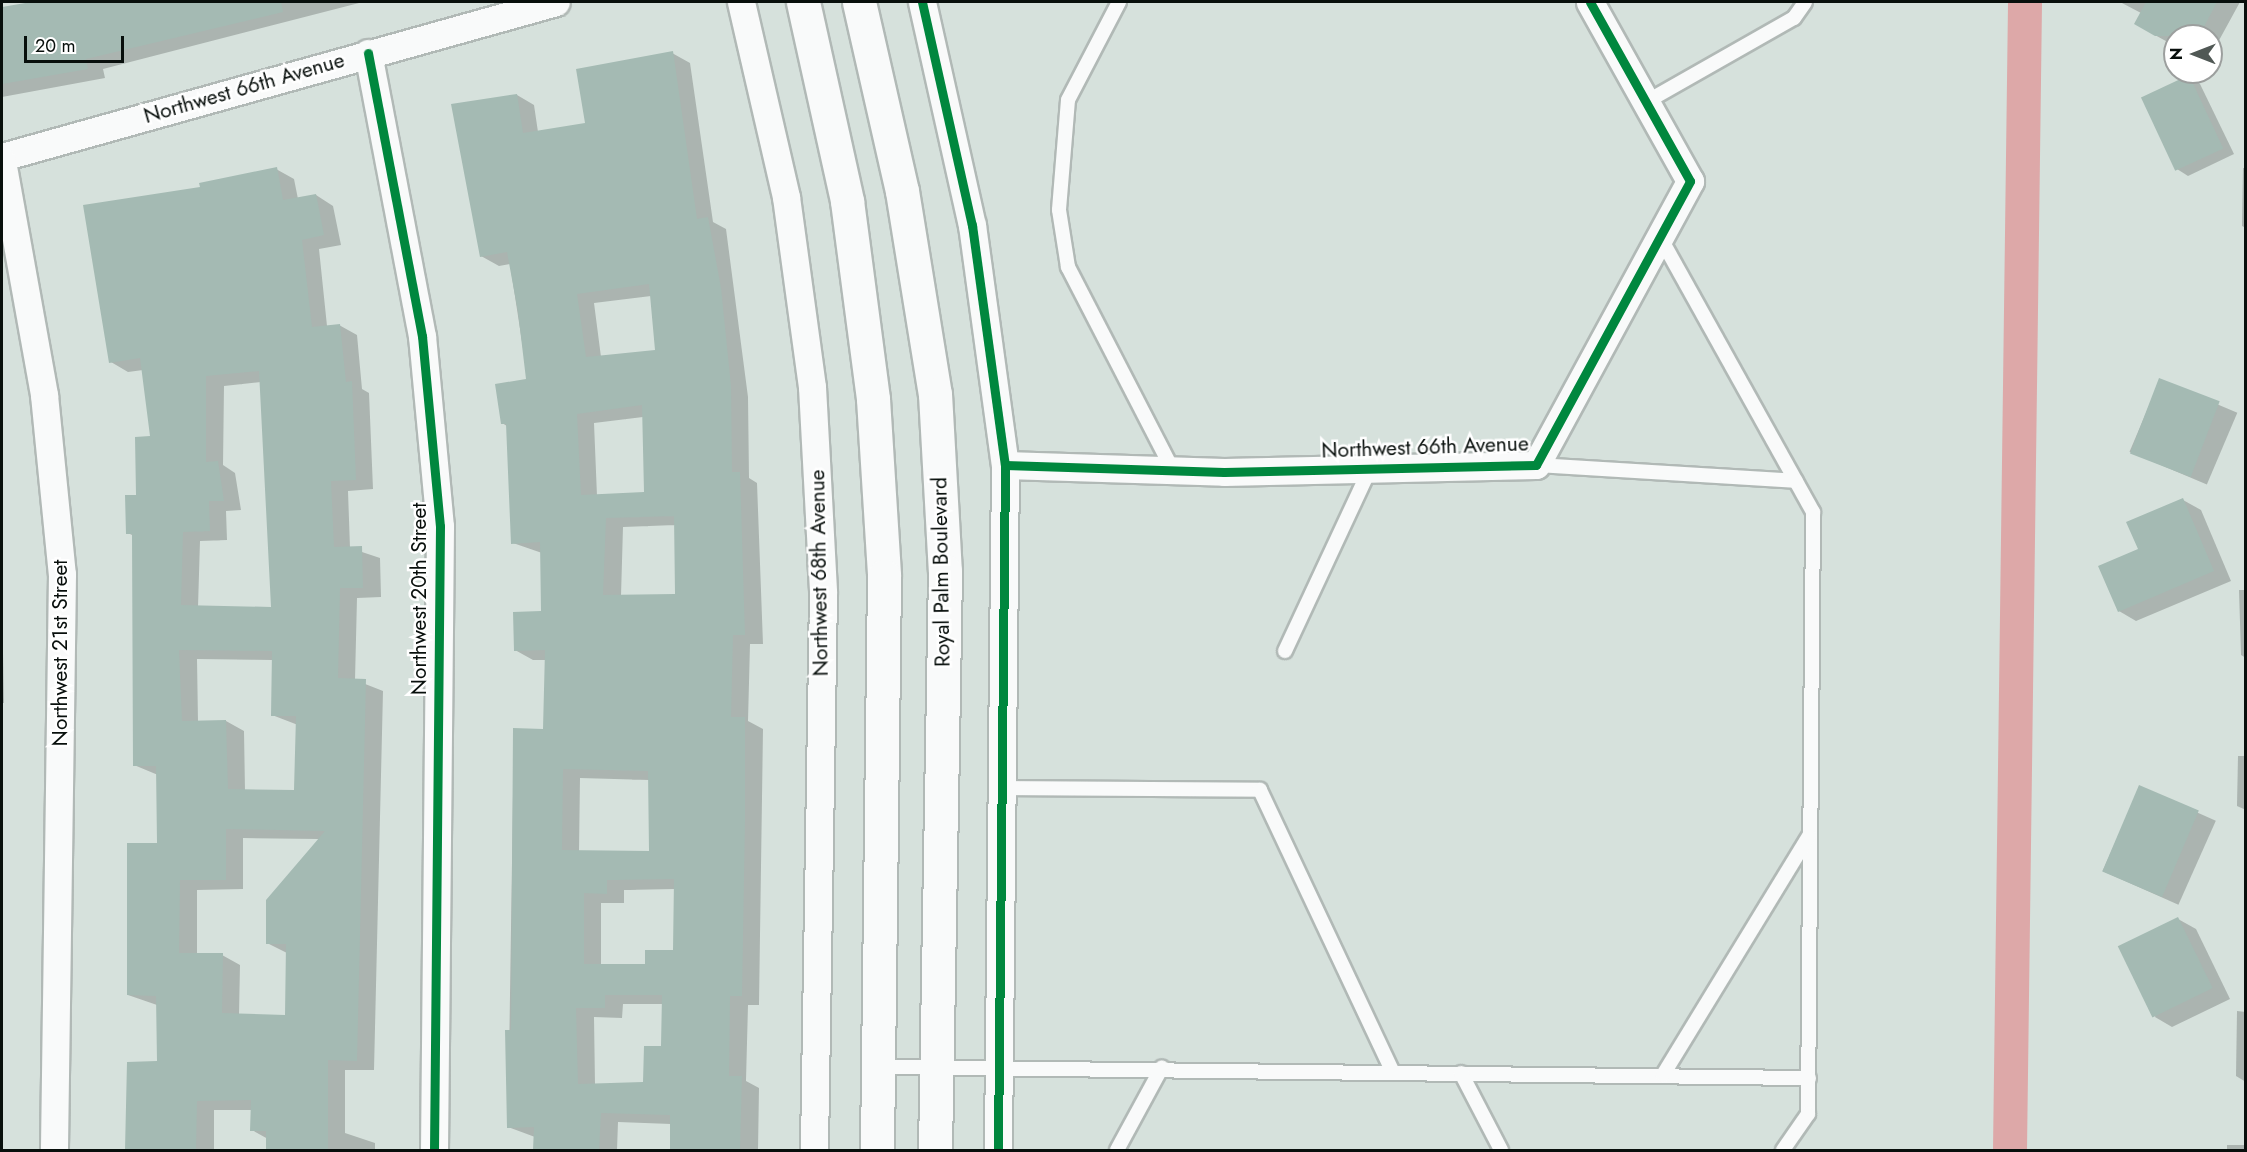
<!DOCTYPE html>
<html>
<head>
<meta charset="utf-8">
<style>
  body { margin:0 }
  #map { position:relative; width:2247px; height:1152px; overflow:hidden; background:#d6e1dc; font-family:Jost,sans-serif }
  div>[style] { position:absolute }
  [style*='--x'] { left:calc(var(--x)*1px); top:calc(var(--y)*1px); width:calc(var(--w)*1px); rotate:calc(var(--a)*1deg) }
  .shadow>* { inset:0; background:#0003; transform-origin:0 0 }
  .canal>* { height:34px; margin:-17px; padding:0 17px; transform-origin:17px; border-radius:17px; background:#dda8a8 }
  .building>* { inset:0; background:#a4bab3; transform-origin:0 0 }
  .roads { filter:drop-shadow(2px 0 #b1b9b6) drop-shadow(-2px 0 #b1b9b6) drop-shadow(0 2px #b1b9b6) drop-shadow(0 -2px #b1b9b6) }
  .service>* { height:14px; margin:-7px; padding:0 7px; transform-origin:7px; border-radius:7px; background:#f9fafa }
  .minor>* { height:27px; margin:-13.5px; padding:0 13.5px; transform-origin:13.5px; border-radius:13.5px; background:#f9fafa }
  .secondary>* { height:33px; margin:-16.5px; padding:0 16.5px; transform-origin:16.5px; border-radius:16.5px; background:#f9fafa }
  .cycleway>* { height:9px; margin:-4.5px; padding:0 4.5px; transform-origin:4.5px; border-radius:4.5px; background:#00873e }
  span { translate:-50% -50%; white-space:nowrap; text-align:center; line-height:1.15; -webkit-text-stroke:5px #fff; paint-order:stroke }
  .street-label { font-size:21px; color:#080f0c }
  .frame { position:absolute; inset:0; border:3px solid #080f0c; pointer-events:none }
  .north { position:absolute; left:2163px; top:24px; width:60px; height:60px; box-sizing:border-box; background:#fff; border:2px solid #9c9f9e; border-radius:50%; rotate:270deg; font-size:16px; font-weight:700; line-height:24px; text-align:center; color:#080f0c }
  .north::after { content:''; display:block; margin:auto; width:21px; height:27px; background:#505855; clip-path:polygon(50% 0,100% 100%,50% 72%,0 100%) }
  .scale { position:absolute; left:24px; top:36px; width:100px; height:27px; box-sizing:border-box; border:3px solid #080f0c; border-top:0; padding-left:8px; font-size:18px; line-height:21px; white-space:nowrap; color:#080f0c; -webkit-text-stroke:4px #fff; paint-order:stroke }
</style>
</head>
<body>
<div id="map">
  <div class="shadow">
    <i style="clip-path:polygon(40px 2px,363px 2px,103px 69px,105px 78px,2px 97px,2px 9px)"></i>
    <i style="clip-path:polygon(2120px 2px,2240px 2px,2211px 55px,2211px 36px,2175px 36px,2175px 46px,2153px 34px,2141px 13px)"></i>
    <i style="clip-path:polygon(evenodd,672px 53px,690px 63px,713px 222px,726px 229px,748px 397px,749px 478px,757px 483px,763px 644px,750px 644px,748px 721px,763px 729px,759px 1005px,748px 1005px,746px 1081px,759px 1088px,758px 1150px,671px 1150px,671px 1124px,618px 1122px,617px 1150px,535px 1150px,535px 1137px,508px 1127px,514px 729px,544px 730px,546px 660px,533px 660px,515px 650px,543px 612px,542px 553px,513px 543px,507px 426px,502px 423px,528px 381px,510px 264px,499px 266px,481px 256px,517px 95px,534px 105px,538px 132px,587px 124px,672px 53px,651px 296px,657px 352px,601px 357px,594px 303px,651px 296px,672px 53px,643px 417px,646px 493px,597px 496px,594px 423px,643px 417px,672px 53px,675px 525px,677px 595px,621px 596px,623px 527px,675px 525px,672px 53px,580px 778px,649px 780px,650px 852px,579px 852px,580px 778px,672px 53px,675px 889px,675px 952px,647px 966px,601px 966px,601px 903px,624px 903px,624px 890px,675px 889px,672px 53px,623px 1004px,664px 1004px,663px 1047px,645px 1084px,595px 1085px,594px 1017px,622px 1018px,623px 1004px)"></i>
    <i style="clip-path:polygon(2189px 77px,2200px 84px,2234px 154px,2188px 176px,2177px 169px)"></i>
    <i style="clip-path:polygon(2243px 168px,2246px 168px,2246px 228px,2242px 226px)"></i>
    <i style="clip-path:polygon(evenodd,276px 169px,294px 179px,298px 199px,316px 195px,333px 206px,341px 245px,319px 249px,327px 326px,339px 325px,357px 335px,362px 389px,369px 393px,373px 489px,348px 491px,350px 548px,380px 558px,381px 597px,357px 598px,355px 680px,383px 691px,374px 1070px,345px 1070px,345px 1133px,375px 1143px,375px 1150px,268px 1150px,268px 1139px,252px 1130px,252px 1110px,214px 1110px,214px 1150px,127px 1150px,128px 1063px,159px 1062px,157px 1005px,128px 995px,158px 845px,158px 775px,134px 765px,134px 536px,128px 533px,152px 438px,143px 370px,128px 372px,111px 362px,202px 188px,276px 169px,261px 382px,273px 609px,198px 607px,200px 541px,227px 540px,226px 511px,241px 510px,235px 473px,223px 465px,224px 386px,261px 382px,276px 169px,197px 659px,273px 660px,272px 715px,298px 725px,296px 792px,245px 791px,244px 731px,226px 721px,198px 722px,197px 659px,276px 169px,243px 838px,319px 839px,267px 943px,287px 953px,286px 1016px,239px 1015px,240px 965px,222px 955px,197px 954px,197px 890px,243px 889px,243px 838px)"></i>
    <i style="clip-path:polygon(2246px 333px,2246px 382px,2244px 381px)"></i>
    <i style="left:2160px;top:380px;width:84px;height:78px;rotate:23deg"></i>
    <i style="clip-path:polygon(2183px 500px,2201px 510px,2231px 581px,2136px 621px,2119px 611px,2140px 550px)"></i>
    <i style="clip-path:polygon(2239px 590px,2246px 590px,2246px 658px,2241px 655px)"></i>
    <i style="clip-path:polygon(2px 602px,4px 703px,2px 703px)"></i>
    <i style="clip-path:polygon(2238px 756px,2246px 756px,2246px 810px,2237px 806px)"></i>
    <i style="left:2140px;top:787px;width:83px;height:92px;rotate:24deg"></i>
    <i style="clip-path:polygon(2178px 919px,2196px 929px,2230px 999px,2172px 1027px,2155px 1017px)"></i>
    <i style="clip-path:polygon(2237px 1011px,2246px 1012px,2246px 1082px,2236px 1076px)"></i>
    <i style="left:2227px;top:1145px;width:19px;height:5px"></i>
  </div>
  <div class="canal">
    <i style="--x:2010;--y:1150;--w:1148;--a:-89.25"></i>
  </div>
  <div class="building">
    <i style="clip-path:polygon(31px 2px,281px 2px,283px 12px,86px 59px,88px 69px,2px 84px,2px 7px)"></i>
    <i style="clip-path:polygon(2146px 2px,2217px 2px,2199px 36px,2155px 36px,2134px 24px)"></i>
    <i style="clip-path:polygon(evenodd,673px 51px,697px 219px,708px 217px,721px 288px,731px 386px,732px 472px,740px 472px,745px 635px,733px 635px,731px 717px,745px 717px,745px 819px,742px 996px,730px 996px,729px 1076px,742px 1076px,740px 1150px,670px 1150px,670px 1115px,601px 1113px,599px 1150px,533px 1150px,534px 1127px,507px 1128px,505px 1030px,511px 1030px,513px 728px,543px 729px,545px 650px,514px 651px,513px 612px,541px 611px,540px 542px,511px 544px,506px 424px,501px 424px,495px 384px,526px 379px,518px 312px,507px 252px,480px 257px,451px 104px,517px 94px,523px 133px,585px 123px,576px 69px,673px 51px,649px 284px,655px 350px,586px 357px,577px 294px,649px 284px,673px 51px,642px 405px,644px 492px,581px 495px,577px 414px,642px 405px,673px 51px,674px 516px,675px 594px,603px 595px,606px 518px,674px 516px,673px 51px,563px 769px,648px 771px,649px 851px,562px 850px,563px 769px,673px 51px,674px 879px,673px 950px,645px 950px,645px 964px,584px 964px,584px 893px,607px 894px,607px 880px,674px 879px,673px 51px,605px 995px,662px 995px,661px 1046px,644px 1046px,643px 1082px,578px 1084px,576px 1008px,605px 1008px,605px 995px)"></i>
    <i style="left:2189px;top:75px;width:81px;height:53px;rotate:65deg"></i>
    <i style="clip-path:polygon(evenodd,277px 167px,283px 200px,316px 194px,324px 235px,302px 240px,312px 327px,340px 324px,346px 382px,352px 381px,356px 480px,331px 481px,334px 547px,362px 546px,363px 588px,340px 588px,338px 678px,366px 679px,357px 1061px,328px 1060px,328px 1150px,266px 1150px,266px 1131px,250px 1131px,251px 1100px,197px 1101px,196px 1150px,125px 1150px,127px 1062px,157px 1061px,156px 996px,127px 995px,127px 843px,157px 843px,156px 766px,133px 766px,132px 534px,126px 534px,125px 495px,136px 495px,135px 437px,150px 436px,140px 358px,109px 363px,83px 205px,200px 187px,199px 183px,277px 167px,259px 371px,271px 607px,181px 605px,183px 532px,210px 531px,209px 501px,224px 501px,218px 461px,206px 462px,206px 376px,259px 371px,277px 167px,179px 650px,272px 651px,271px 716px,296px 716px,294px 790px,228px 789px,226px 720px,182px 721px,179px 650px,277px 167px,226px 829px,325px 831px,266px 900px,266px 944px,286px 944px,285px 1015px,222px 1013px,223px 953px,179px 953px,180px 880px,226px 880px,226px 829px)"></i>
    <i style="left:2159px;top:378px;width:65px;height:81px;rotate:21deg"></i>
    <i style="clip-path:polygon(2183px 498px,2214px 571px,2118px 612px,2098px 566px,2138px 549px,2126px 522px)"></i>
    <i style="left:2139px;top:785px;width:65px;height:94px;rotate:23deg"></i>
    <i style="left:2178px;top:917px;width:79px;height:67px;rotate:64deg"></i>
  </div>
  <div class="roads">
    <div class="service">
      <i style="--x:1119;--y:2;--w:110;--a:117.5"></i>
      <i style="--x:1068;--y:100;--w:110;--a:94.7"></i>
      <i style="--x:1059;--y:210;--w:58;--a:81"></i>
      <i style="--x:1068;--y:267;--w:229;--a:62.7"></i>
      <i style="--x:1646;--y:102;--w:170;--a:-29.6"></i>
      <i style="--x:1794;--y:18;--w:19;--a:-55"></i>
      <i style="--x:1660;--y:237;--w:315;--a:60.9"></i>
      <i style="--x:1813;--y:512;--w:602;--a:90.48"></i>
      <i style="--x:1808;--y:1114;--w:44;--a:124.8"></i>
      <i style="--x:1536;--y:465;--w:260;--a:3.5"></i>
      <i style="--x:1285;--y:651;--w:201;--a:-65"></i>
      <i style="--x:1002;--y:788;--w:258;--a:0.4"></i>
      <i style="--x:1260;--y:790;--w:310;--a:64.8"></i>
      <i style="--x:878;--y:1067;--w:931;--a:0.68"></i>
      <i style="--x:1461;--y:1073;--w:87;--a:62.5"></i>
      <i style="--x:1663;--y:1075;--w:280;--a:-58.6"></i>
      <i style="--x:1117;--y:1150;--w:94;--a:-61.5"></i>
    </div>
    <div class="minor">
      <i style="--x:741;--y:2;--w:200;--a:77"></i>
      <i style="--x:786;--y:197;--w:192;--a:82.2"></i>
      <i style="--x:812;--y:387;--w:206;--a:86.9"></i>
      <i style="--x:823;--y:593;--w:557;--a:90.93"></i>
      <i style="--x:922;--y:2;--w:229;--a:77.4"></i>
      <i style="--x:972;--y:225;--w:242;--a:82.2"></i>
      <i style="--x:1005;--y:465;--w:685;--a:90.59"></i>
      <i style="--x:368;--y:53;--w:288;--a:79.2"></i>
      <i style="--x:422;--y:336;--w:191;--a:84.6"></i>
      <i style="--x:440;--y:526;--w:624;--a:90.55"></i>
      <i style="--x:2;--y:157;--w:575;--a:-15.63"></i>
      <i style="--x:2;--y:161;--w:238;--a:79.8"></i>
      <i style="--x:44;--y:395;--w:180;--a:84.3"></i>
      <i style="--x:62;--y:574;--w:576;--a:90.8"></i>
      <i style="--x:1005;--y:465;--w:219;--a:1.8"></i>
      <i style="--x:1224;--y:472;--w:312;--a:-1.3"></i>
      <i style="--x:1536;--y:465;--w:323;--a:-61.5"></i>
      <i style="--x:1690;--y:181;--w:205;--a:-119.2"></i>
    </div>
    <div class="secondary">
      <i style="--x:803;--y:2;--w:204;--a:77.5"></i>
      <i style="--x:847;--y:201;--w:200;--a:82.5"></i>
      <i style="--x:873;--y:399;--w:177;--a:86.4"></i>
      <i style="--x:884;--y:576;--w:574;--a:90.7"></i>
      <i style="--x:859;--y:2;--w:194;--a:77.2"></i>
      <i style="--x:902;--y:191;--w:206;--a:80.8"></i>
      <i style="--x:935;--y:394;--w:177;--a:86.8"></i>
      <i style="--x:945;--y:571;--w:579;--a:90.99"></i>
    </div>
  </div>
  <div class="cycleway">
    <i style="--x:922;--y:2;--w:229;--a:77.4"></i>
    <i style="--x:972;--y:225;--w:242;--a:82.2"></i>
    <i style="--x:1005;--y:465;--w:685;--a:90.59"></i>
    <i style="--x:368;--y:53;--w:288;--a:79.2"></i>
    <i style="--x:422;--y:336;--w:191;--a:84.6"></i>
    <i style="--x:440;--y:526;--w:624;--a:90.55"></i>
    <i style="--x:1005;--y:465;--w:219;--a:1.8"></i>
    <i style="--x:1224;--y:472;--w:312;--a:-1.3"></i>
    <i style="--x:1536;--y:465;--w:323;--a:-61.5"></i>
    <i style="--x:1690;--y:181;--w:205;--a:-119.2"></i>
  </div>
  <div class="street-label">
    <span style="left:244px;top:88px;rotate:-16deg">Northwest 66th Avenue</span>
    <span style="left:1425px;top:447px;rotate:-2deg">Northwest 66th Avenue</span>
    <span style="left:941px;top:572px;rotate:-91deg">Royal Palm Boulevard</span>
    <span style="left:819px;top:573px;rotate:-91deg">Northwest 68th Avenue</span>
    <span style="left:419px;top:599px;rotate:-90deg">Northwest 20th Street</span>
    <span style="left:60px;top:653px;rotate:-90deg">Northwest 21st Street</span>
  </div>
  <div class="frame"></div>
  <div class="north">N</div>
  <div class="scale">20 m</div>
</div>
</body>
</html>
